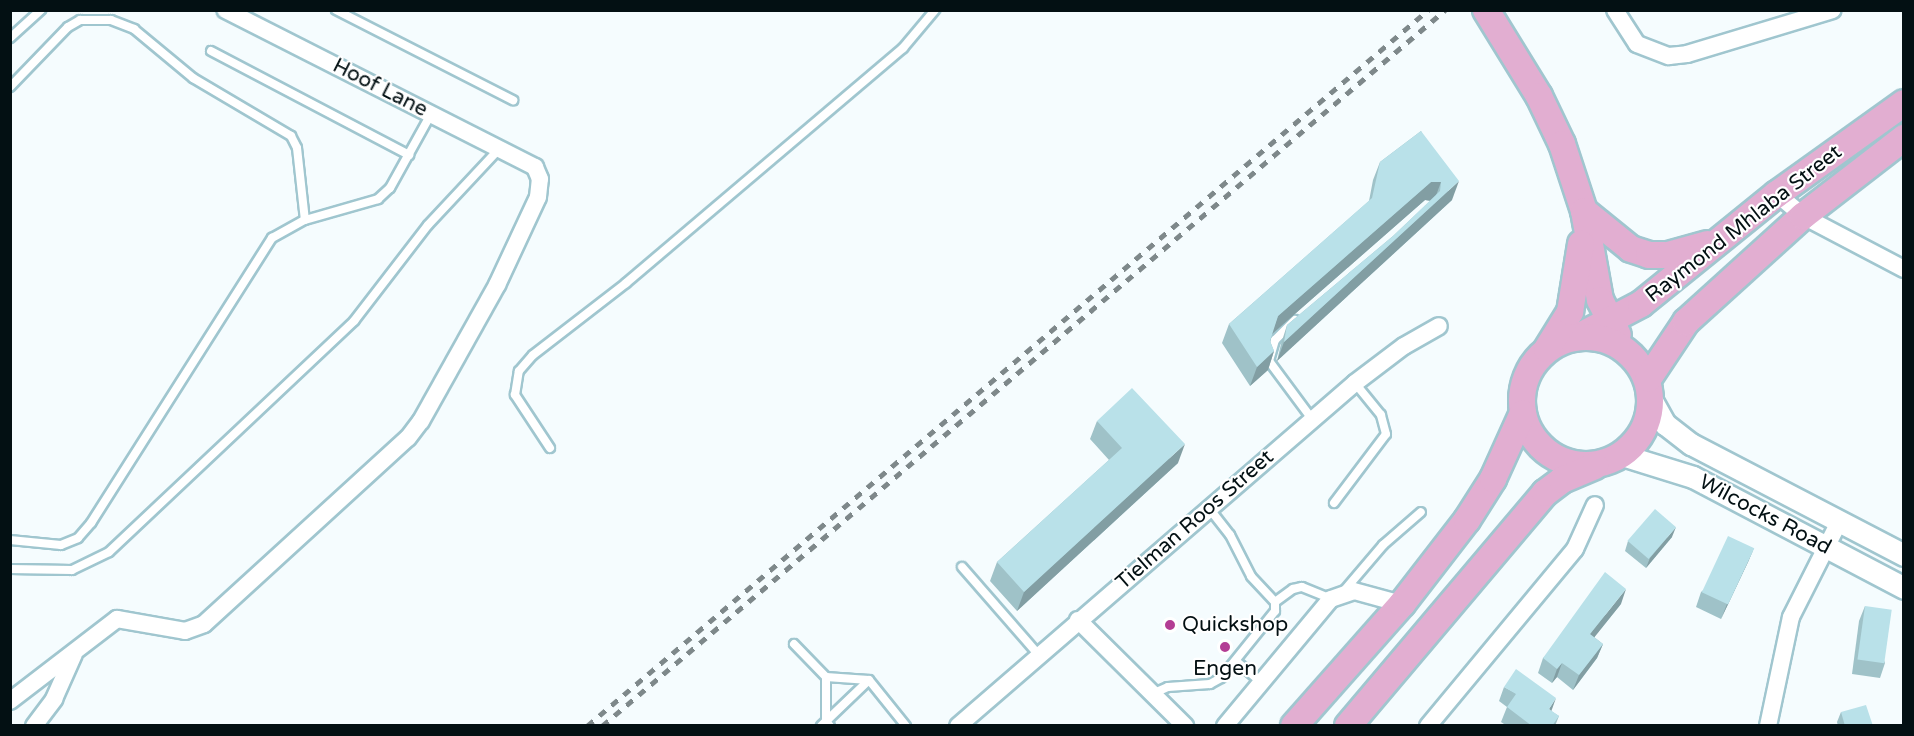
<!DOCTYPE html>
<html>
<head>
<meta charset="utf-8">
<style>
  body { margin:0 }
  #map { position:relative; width:1914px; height:736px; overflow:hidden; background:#f5fcfe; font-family:"Varela Round",sans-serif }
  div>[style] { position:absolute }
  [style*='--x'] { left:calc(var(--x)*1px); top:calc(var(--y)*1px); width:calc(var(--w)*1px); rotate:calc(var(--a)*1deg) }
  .roads { filter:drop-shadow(2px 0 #a0c6cf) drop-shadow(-2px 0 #a0c6cf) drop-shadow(0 2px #a0c6cf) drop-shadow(0 -2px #a0c6cf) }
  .service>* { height:8px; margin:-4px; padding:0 4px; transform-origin:4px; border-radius:4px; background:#fff }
  .minor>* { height:16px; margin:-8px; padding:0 8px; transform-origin:8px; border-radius:8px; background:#fff }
  .tertiary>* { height:21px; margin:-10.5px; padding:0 10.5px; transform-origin:10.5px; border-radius:10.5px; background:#fff }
  .primary>* { height:26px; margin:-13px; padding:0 13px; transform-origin:13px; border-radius:13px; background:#e2aed1 }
  .primary>.ring { margin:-13px; padding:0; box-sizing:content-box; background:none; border:26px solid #e2aed1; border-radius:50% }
  .rail>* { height:4.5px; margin-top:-2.25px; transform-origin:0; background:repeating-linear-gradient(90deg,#7e888a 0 8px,transparent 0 16px) }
  .wall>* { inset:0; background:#9fc2c8 }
  .shaded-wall>* { inset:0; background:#829ea3 }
  .building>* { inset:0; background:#b9e1e9; transform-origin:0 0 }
  .dots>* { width:16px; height:16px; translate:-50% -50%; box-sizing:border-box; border:3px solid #fff; border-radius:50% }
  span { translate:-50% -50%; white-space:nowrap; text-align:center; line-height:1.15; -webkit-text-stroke:4.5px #fff; paint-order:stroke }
  .street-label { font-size:21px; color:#031013 }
  .poi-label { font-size:21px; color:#031013 }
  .left { translate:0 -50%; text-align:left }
  .frame { position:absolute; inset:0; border:12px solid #031013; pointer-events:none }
</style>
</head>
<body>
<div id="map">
  <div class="roads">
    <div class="service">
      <i style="--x:336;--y:10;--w:199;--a:27"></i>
      <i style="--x:10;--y:38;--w:42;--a:-42.1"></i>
      <i style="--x:211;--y:51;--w:224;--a:27.7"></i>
      <i style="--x:10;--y:87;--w:83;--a:-46"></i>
      <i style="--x:68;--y:27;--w:14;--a:-30"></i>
      <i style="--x:80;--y:20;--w:31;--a:0"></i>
      <i style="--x:111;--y:20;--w:25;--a:21"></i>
      <i style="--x:134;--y:29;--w:77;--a:39.7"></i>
      <i style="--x:193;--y:78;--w:114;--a:30.6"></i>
      <i style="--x:291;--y:136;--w:13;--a:63"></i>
      <i style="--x:297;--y:148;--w:72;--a:83.7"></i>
      <i style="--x:1295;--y:320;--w:28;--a:135"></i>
      <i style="--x:1275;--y:340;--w:22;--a:106"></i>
      <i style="--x:1269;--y:361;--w:72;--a:53.4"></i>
      <i style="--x:550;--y:448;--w:64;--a:-123.4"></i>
      <i style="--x:515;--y:395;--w:24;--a:-81"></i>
      <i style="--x:519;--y:371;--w:21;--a:-49"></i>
      <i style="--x:533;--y:355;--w:118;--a:-37.7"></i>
      <i style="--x:626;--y:283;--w:363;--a:-40.3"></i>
      <i style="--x:903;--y:48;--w:50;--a:-49.9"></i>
      <i style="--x:1334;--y:503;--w:86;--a:-53"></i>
      <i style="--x:1386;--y:434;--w:20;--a:-105"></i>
      <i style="--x:1381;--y:415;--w:41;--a:-129.1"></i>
      <i style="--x:10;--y:540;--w:51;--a:5.6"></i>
      <i style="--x:61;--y:545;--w:18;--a:-22"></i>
      <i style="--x:78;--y:538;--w:20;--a:-49"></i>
      <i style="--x:91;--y:523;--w:338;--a:-57.6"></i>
      <i style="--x:272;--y:238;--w:38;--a:-29"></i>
      <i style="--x:305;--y:220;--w:76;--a:-16"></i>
      <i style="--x:378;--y:199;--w:16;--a:-43"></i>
      <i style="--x:390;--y:188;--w:85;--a:-61"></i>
      <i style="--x:962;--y:567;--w:116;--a:48.9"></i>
      <i style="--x:10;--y:569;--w:62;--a:0.9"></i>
      <i style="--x:72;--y:570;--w:41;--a:-25.9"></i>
      <i style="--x:109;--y:552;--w:337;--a:-43.3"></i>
      <i style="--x:354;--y:321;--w:121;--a:-52.4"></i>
      <i style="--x:428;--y:225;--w:104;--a:-46.9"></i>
      <i style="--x:1343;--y:592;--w:62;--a:-49.6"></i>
      <i style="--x:1383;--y:545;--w:50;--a:-41"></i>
      <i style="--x:1275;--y:602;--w:22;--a:-36"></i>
      <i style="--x:1293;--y:589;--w:9;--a:-13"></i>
      <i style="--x:1302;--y:587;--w:31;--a:22"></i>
      <i style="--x:794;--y:644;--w:46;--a:45.9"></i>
      <i style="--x:826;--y:677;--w:43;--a:4"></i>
      <i style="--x:869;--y:680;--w:59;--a:51.2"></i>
      <i style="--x:1236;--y:661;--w:33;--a:40"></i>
      <i style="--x:826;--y:677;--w:44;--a:90"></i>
      <i style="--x:826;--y:721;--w:6;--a:51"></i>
      <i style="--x:1152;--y:694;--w:17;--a:-24"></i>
      <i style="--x:1168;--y:687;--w:42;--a:-4.1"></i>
      <i style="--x:1210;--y:684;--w:13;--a:-29"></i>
      <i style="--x:1221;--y:678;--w:86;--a:-51.1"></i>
      <i style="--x:1275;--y:611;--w:9;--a:-90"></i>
      <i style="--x:1275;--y:602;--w:35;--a:-133"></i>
      <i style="--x:1251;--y:576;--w:46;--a:-117.1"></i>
      <i style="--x:1230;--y:535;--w:34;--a:-128"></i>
      <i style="--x:821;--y:726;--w:66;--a:-43.8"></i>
    </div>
    <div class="minor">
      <i style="--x:1615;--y:10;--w:40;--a:57.1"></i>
      <i style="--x:1637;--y:44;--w:34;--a:21"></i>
      <i style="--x:1669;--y:56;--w:18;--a:-6"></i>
      <i style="--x:1687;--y:54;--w:152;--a:-16.8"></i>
      <i style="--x:1777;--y:194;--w:34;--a:40"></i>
      <i style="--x:1803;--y:216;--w:114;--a:27.7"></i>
      <i style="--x:1078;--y:620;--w:151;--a:44.7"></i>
      <i style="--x:10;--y:701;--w:135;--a:-37.5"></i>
      <i style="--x:117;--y:619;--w:69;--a:10"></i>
      <i style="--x:185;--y:631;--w:20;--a:-20"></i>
      <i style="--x:204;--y:624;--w:276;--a:-42.4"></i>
      <i style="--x:408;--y:438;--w:21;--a:-53"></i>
      <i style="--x:421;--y:421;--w:156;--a:-60.8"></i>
      <i style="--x:497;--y:285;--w:97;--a:-65"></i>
      <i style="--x:538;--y:197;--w:18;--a:-84"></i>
      <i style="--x:540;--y:179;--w:13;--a:-113"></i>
      <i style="--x:535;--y:167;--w:347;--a:-153.1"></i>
      <i style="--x:34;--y:726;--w:34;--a:-53"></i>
      <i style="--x:54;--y:699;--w:49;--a:-66"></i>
      <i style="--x:958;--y:726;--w:525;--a:-40.83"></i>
      <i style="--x:1355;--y:383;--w:61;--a:-37.1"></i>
      <i style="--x:1404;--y:346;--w:40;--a:-29.7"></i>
      <i style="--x:1225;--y:726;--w:165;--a:-50.2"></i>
      <i style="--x:1331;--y:599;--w:24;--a:-19"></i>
      <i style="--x:1354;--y:591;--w:50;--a:15.2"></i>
      <i style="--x:1428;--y:726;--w:230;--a:-50.3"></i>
      <i style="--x:1575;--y:549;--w:48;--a:-65.6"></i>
      <i style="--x:1768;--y:726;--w:111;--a:-78.1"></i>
      <i style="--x:1791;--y:617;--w:106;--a:-63.2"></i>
    </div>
    <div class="tertiary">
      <i style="--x:1651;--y:399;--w:29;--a:61"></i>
      <i style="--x:1665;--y:424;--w:33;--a:38"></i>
      <i style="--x:1691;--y:444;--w:240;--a:27.5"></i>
      <i style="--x:1622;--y:455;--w:74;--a:17.2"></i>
      <i style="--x:1693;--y:477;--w:238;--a:27.7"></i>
    </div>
    <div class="primary">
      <i style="--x:1486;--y:10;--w:101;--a:58.4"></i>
      <i style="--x:1539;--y:96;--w:53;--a:64.4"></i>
      <i style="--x:1562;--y:144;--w:71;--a:71.8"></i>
      <i style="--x:1584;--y:211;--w:90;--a:79.8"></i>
      <i style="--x:1600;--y:300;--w:39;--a:63"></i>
      <i style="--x:1584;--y:211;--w:60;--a:39"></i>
      <i style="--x:1631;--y:249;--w:19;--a:18"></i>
      <i style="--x:1649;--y:255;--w:19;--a:0"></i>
      <i style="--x:1668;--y:255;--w:41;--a:-15.4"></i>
      <i style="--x:1580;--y:336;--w:69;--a:-27.7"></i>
      <i style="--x:1641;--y:304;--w:175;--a:-39"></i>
      <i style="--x:1777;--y:194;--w:156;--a:-35.6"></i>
      <i class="ring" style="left:1522px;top:337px;width:102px;height:102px"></i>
      <i style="--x:1547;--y:349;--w:44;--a:-58.1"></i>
      <i style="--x:1570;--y:312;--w:69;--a:-80.8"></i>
      <i style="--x:1648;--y:379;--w:69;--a:-56.3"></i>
      <i style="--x:1686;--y:322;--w:158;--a:-42.2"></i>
      <i style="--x:1803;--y:216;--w:128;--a:-37.7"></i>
      <i style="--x:1294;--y:726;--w:163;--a:-48.5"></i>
      <i style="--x:1402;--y:604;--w:106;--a:-52.3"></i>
      <i style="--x:1467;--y:520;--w:49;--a:-57.6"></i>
      <i style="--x:1493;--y:479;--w:72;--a:-65.6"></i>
      <i style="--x:1348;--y:726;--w:305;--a:-49.8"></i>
      <i style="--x:1545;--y:493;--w:21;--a:-37"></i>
      <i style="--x:1562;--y:480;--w:36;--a:-23"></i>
    </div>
  </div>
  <div class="rail">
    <i style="--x:587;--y:726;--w:1105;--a:-40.41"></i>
    <i style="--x:602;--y:726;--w:1106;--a:-40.34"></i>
  </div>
  <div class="wall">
    <i style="clip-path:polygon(1421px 131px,1452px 200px,1277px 361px,1281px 344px,1287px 325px,1393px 236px,1430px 201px,1425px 200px,1272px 334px,1270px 341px,1274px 351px,1268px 370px,1250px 386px,1222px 343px,1229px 324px,1369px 201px,1373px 180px,1380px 162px)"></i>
    <i style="clip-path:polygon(1097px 421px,1178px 463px,1017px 611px,990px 581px,997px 562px,1109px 460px,1090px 439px)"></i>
    <i style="clip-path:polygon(1672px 537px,1646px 568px,1625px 551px,1628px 541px)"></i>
    <i style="clip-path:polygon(1754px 548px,1748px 562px,1721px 619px,1696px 607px,1701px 592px)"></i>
    <i style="clip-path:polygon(1621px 604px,1594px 637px,1603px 644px,1597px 658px,1573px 690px,1557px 677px,1552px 683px,1538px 673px,1543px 658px)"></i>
    <i style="clip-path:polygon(1865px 606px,1885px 663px,1880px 678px,1852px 674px,1859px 621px)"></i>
    <i style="clip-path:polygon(1504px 687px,1551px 711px,1559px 716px,1555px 726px,1507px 726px,1501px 722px,1507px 707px,1499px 701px)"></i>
    <i style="clip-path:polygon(1841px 712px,1873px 726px,1838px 726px,1837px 722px)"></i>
  </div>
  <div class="shaded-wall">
    <i style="clip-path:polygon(1459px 181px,1452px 200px,1277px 361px,1284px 342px)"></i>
    <i style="clip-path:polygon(1431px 182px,1441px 182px,1434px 201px,1425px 200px,1271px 335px,1278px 316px)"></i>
    <i style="clip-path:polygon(1274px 351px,1268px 370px,1250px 386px,1257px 367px)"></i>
    <i style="clip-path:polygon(1185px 444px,1178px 463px,1017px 611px,1024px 592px)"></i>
    <i style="clip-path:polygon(1676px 527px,1672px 537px,1646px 568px,1650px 558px)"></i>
    <i style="clip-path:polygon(1754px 548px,1748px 562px,1721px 619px,1727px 604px)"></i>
    <i style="clip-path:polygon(1626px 589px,1621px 604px,1585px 649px,1590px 634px)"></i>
    <i style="clip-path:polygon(1603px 644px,1597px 658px,1573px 690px,1579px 675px)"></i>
    <i style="clip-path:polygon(1562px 663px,1557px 677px,1552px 683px,1557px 669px)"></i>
    <i style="clip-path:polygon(1556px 698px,1551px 712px,1549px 709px)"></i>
  </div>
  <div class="building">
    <i style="clip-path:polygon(1421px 131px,1459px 181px,1284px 342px,1287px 325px,1393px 236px,1440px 191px,1441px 182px,1431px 182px,1278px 316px,1270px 341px,1274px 351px,1257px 367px,1229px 324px,1372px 198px,1380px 162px)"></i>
    <i style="clip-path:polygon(1132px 388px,1185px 444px,1024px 592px,997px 562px,1122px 448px,1097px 421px)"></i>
    <i style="left:1655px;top:509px;width:28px;height:42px;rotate:41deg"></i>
    <i style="left:1728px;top:536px;width:29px;height:62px;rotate:25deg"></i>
    <i style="clip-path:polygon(1605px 572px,1626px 589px,1590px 634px,1603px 644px,1579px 675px,1562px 663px,1557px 669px,1543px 658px)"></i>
    <i style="left:1865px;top:606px;width:27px;height:54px;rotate:8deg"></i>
    <i style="clip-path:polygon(1516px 669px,1556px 698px,1549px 709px,1559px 716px,1552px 726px,1532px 726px,1507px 707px,1516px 694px,1504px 687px)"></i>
    <i style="clip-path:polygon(1866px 705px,1873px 726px,1845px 726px,1841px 712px)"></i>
  </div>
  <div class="dots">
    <i style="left:1170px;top:625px;background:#b33d94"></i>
    <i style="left:1225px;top:647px;background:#b33d94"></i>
  </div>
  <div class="street-label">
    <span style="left:380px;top:88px;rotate:27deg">Hoof Lane</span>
    <span style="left:1744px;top:224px;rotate:-38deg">Raymond Mhlaba Street</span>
    <span style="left:1765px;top:515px;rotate:28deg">Wilcocks Road</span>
    <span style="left:1195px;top:520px;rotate:-41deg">Tielman Roos Street</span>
  </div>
  <div class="poi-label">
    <span class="left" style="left:1182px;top:625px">Quickshop</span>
    <span style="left:1225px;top:669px">Engen</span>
  </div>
  <div class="frame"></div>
</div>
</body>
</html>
